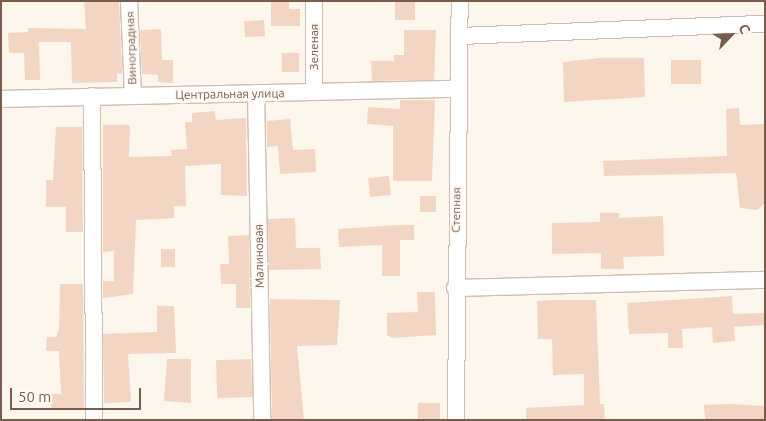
<!DOCTYPE html>
<html>
<head>
<meta charset="utf-8">
<style>
  body { margin:0 }
  #map { position:relative; width:766px; height:421px; overflow:hidden; background:#fdf6ec; font-family:Ubuntu,sans-serif }
  div>[style] { position:absolute }
  [style*='--x'] { left:calc(var(--x)*1px); top:calc(var(--y)*1px); width:calc(var(--w)*1px); rotate:calc(var(--a)*1deg) }
  .building>* { inset:0; background:#f3d5c3; transform-origin:0 0 }
  .roads { filter:drop-shadow(1px 0 #d1beb0) drop-shadow(-1px 0 #d1beb0) drop-shadow(0 1px #d1beb0) drop-shadow(0 -1px #d1beb0) }
  .minor>* { height:16px; margin:-8px; padding:0 8px; transform-origin:8px; border-radius:8px; background:#fff }
  span { translate:-50% -50%; white-space:nowrap; text-align:center; line-height:1.15; -webkit-text-stroke:4.5px #fffaf3; paint-order:stroke }
  .street-label { font-size:12px; color:#7a5c4d }
  .frame { position:absolute; inset:0; border:2px solid #7a5c4d; pointer-events:none }
  .north { position:absolute; left:706px; top:10px; width:50px; height:50px; -webkit-text-stroke:4px #fffaf3; paint-order:stroke; rotate:66deg; font-size:14px; font-weight:700; line-height:20px; text-align:center; color:#7a5c4d }
  .north::after { content:''; display:block; margin:auto; width:18px; height:22px; background:#7a5c4d; clip-path:polygon(50% 0,100% 100%,50% 72%,0 100%) }
  .scale { position:absolute; left:10px; top:388px; width:131px; height:22px; box-sizing:border-box; border:2px solid #7a5c4d; border-top:0; padding-left:6px; font-size:15px; line-height:18px; white-space:nowrap; color:#7a5c4d; -webkit-text-stroke:4px #fffaf3; paint-order:stroke }
</style>
</head>
<body>
<div id="map">
  <div class="building">
    <i style="clip-path:polygon(84px 1px,119px 1px,122px 74px,117px 74px,117px 82px,72px 83px,71px 42px,39px 42px,40px 80px,25px 80px,24px 53px,9px 53px,8px 33px,28px 32px,28px 28px,86px 29px)"></i>
    <i style="clip-path:polygon(271px 1px,289px 1px,289px 9px,300px 9px,300px 26px,271px 26px)"></i>
    <i style="left:395px;top:1px;width:20px;height:19px"></i>
    <i style="left:264px;top:20px;width:16px;height:20px;rotate:86deg"></i>
    <i style="clip-path:polygon(161px 29px,162px 60px,173px 60px,173px 83px,158px 82px,158px 75px,142px 74px,140px 30px)"></i>
    <i style="clip-path:polygon(404px 30px,436px 30px,434px 80px,372px 81px,371px 61px,394px 61px,394px 55px,404px 55px)"></i>
    <i style="left:282px;top:53px;width:17px;height:19px"></i>
    <i style="clip-path:polygon(599px 58px,644px 58px,645px 97px,564px 102px,563px 62px)"></i>
    <i style="left:671px;top:60px;width:30px;height:24px"></i>
    <i style="clip-path:polygon(400px 100px,435px 100px,432px 181px,393px 181px,393px 126px,367px 124px,368px 107px,400px 109px)"></i>
    <i style="clip-path:polygon(739px 108px,740px 125px,765px 124px,765px 203px,757px 210px,740px 208px,736px 173px,604px 176px,603px 161px,727px 156px,726px 109px)"></i>
    <i style="clip-path:polygon(215px 111px,216px 120px,246px 118px,247px 196px,221px 195px,221px 164px,185px 166px,186px 206px,174px 206px,174px 218px,136px 220px,133px 294px,103px 298px,103px 281px,114px 281px,114px 251px,103px 252px,103px 125px,130px 125px,129px 157px,172px 156px,171px 150px,187px 149px,185px 122px,192px 122px,192px 113px)"></i>
    <i style="clip-path:polygon(290px 119px,293px 150px,315px 149px,316px 172px,280px 174px,278px 146px,267px 147px,267px 121px)"></i>
    <i style="clip-path:polygon(56px 127px,82px 127px,83px 232px,66px 232px,66px 207px,46px 207px,46px 180px,53px 180px)"></i>
    <i style="left:389px;top:176px;width:19px;height:21px;rotate:84deg"></i>
    <i style="left:436px;top:196px;width:16px;height:16px;rotate:90deg"></i>
    <i style="clip-path:polygon(600px 213px,619px 213px,619px 218px,663px 216px,664px 256px,623px 257px,624px 269px,601px 269px,601px 253px,552px 254px,552px 223px,600px 222px)"></i>
    <i style="clip-path:polygon(295px 218px,296px 248px,320px 248px,321px 269px,269px 270px,268px 219px)"></i>
    <i style="clip-path:polygon(399px 225px,414px 225px,414px 240px,400px 240px,400px 276px,382px 276px,382px 245px,339px 247px,338px 229px)"></i>
    <i style="clip-path:polygon(249px 235px,250px 308px,236px 308px,236px 284px,221px 284px,220px 264px,229px 264px,228px 236px)"></i>
    <i style="left:161px;top:249px;width:14px;height:18px"></i>
    <i style="clip-path:polygon(60px 284px,83px 284px,84px 408px,51px 409px,51px 394px,61px 394px,59px 351px,46px 351px,47px 337px,56px 337px,59px 329px)"></i>
    <i style="clip-path:polygon(417px 292px,435px 292px,436px 335px,392px 338px,387px 335px,387px 313px,418px 312px)"></i>
    <i style="clip-path:polygon(732px 296px,733px 314px,765px 313px,765px 325px,734px 327px,735px 341px,713px 343px,712px 327px,682px 329px,683px 348px,668px 348px,668px 333px,629px 334px,627px 303px)"></i>
    <i style="clip-path:polygon(270px 299px,340px 300px,337px 345px,297px 346px,304px 420px,272px 420px)"></i>
    <i style="clip-path:polygon(553px 300px,596px 300px,600px 404px,604px 404px,605px 420px,526px 420px,526px 408px,584px 405px,584px 374px,553px 375px,552px 339px,538px 339px,537px 301px)"></i>
    <i style="clip-path:polygon(157px 306px,174px 306px,176px 353px,128px 354px,131px 402px,104px 403px,103px 334px,157px 332px)"></i>
    <i style="clip-path:polygon(167px 359px,191px 359px,191px 403px,164px 401px)"></i>
    <i style="left:251px;top:359px;width:38px;height:35px;rotate:88deg"></i>
    <i style="left:418px;top:403px;width:22px;height:17px"></i>
    <i style="clip-path:polygon(730px 404px,765px 406px,765px 420px,705px 420px,704px 405px)"></i>
  </div>
  <div class="roads">
    <div class="minor">
      <i style="--x:129;--y:1;--w:94;--a:87.6"></i>
      <i style="--x:314;--y:1;--w:91;--a:90"></i>
      <i style="--x:460;--y:36;--w:305;--a:-2.3"></i>
      <i style="--x:256;--y:93;--w:327;--a:88.9"></i>
      <i style="--x:92;--y:96;--w:324;--a:89.6"></i>
      <i style="--x:1;--y:99;--w:458;--a:-1.3"></i>
      <i style="--x:455;--y:288;--w:310;--a:-1.5"></i>
      <i style="--x:456;--y:420;--w:419;--a:-89.5"></i>
    </div>
  </div>
  <div class="street-label">
    <span style="left:314px;top:47px;rotate:-90deg">Зеленая</span>
    <span style="left:131px;top:48px;rotate:-92deg">Виноградная</span>
    <span style="left:230px;top:94px;rotate:-1deg">Центральная улица</span>
    <span style="left:456px;top:210px;rotate:-89deg">Степная</span>
    <span style="left:259px;top:256px;rotate:-91deg">Малиновая</span>
  </div>
  <div class="frame"></div>
  <div class="north">С</div>
  <div class="scale">50 m</div>
</div>
</body>
</html>
